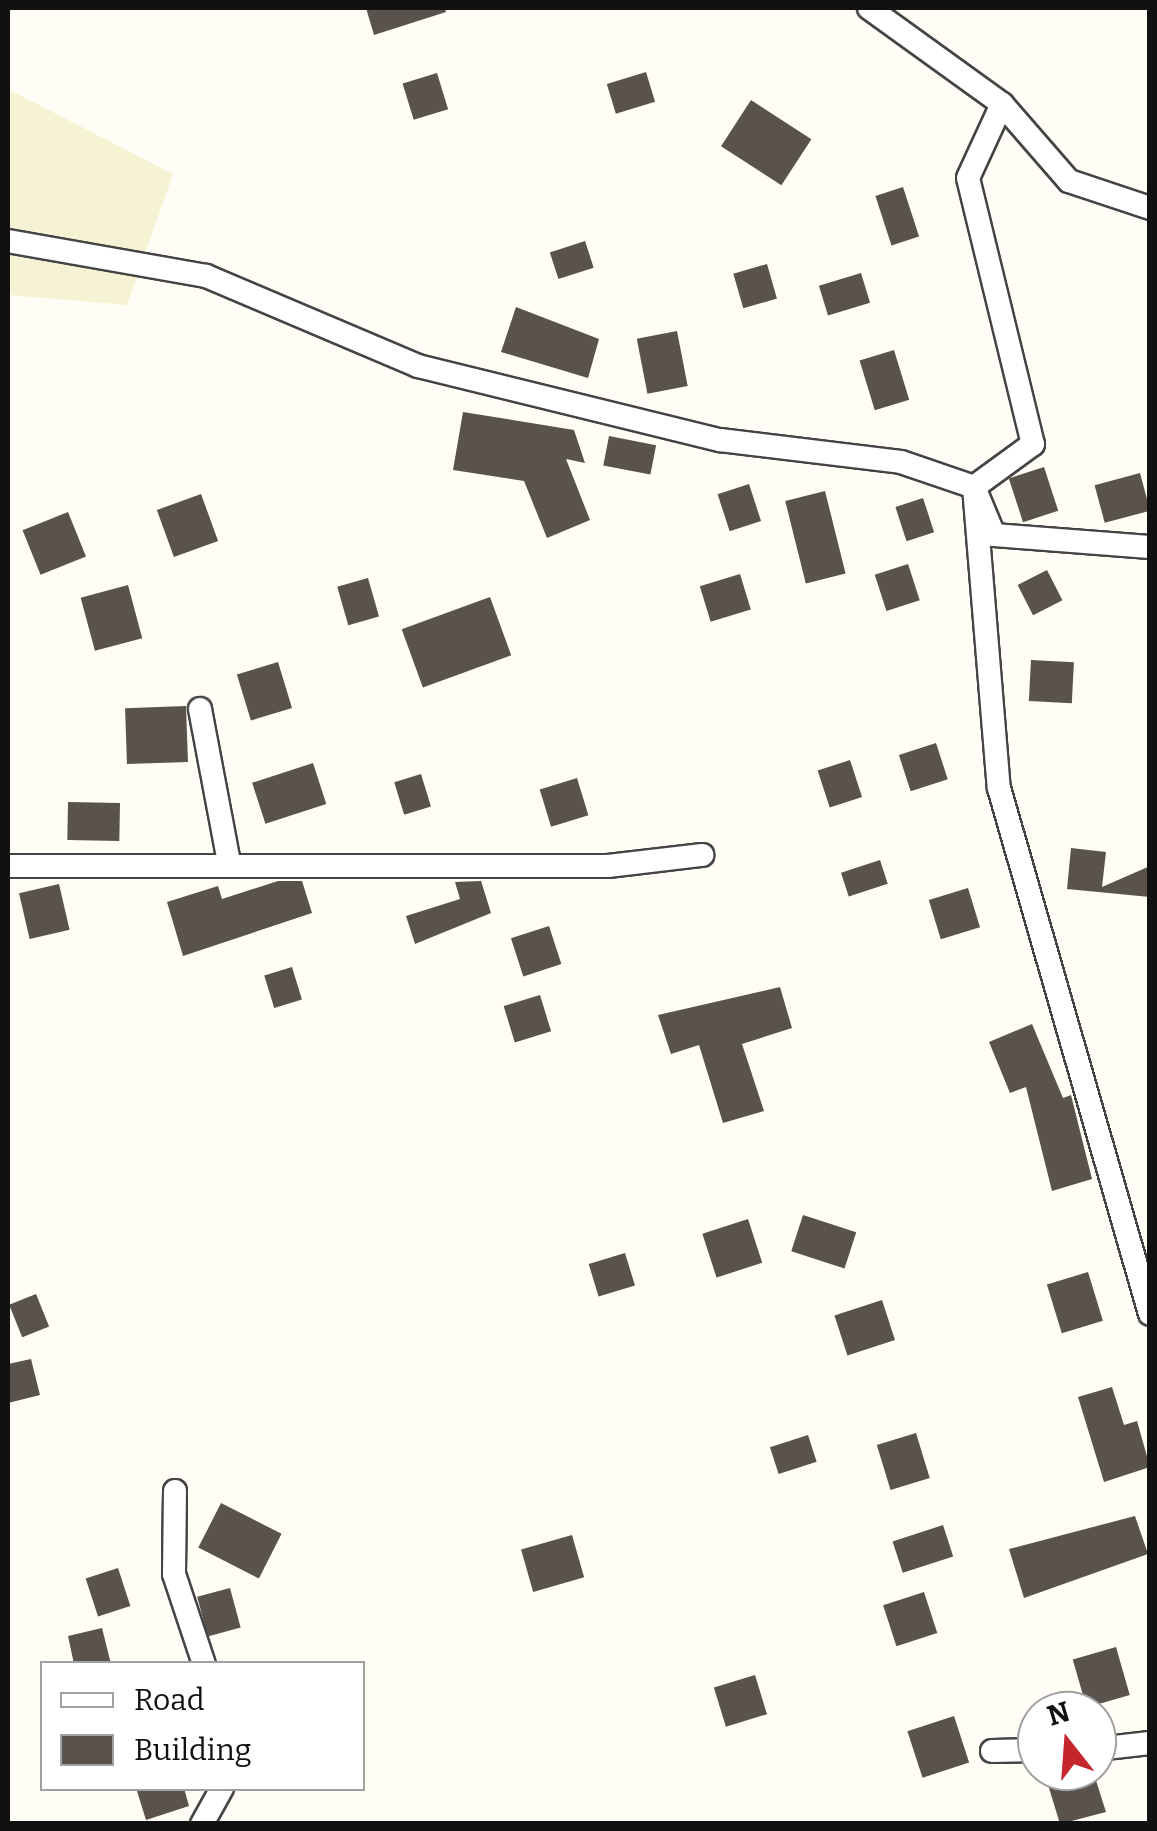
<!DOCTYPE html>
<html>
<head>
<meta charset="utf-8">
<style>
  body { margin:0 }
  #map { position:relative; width:1157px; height:1831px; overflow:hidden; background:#fffdf5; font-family:Bitter,serif }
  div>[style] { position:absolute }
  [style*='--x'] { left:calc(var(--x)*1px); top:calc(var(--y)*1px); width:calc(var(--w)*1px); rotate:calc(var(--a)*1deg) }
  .farmland>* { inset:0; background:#f6f3d4 }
  .building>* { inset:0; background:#5a524d; transform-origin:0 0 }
  .roads { filter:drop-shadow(2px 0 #444) drop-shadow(-2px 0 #444) drop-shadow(0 2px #444) drop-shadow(0 -2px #444) }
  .minor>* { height:22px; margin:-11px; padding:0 11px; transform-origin:11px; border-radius:11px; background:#fff }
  span { translate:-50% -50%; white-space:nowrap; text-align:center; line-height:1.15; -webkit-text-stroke:10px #fff; paint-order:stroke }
  .frame { position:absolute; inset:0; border:10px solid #111; pointer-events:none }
  .legend { position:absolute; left:40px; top:1661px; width:325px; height:130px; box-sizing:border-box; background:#fff; border:2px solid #a0a0a0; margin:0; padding:12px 18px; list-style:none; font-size:30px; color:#111 }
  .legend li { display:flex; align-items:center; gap:20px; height:50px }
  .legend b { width:50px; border:2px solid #a0a0a0 }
  .north { position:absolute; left:1017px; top:1691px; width:100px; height:100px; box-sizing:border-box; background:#fff; border:2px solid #a0a0a0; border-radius:50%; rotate:343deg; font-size:28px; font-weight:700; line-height:40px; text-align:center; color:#111 }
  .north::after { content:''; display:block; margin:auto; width:35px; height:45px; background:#c4262e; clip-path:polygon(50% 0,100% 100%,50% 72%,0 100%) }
</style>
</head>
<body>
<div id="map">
  <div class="farmland">
    <i style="clip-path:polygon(8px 89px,173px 174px,127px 305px,8px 295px)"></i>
  </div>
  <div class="building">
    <i style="clip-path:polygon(366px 8px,445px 8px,446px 12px,374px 35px)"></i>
    <i style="left:646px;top:72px;width:31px;height:41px;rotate:73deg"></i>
    <i style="left:437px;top:73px;width:38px;height:36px;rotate:73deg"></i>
    <i style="left:751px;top:100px;width:72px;height:55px;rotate:33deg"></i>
    <i style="left:903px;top:187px;width:52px;height:29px;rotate:72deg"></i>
    <i style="left:585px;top:241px;width:28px;height:37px;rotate:72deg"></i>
    <i style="left:767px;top:264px;width:36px;height:35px;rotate:74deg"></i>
    <i style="left:861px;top:273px;width:31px;height:44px;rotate:73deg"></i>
    <i style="clip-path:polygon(516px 307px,599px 339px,588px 378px,501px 352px)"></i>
    <i style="left:677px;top:331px;width:56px;height:41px;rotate:79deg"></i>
    <i style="left:894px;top:350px;width:52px;height:36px;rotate:73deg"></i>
    <i style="clip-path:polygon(463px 412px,574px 430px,585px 463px,566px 459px,590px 520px,547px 538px,524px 481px,453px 470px)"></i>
    <i style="left:609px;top:436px;width:48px;height:30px;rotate:11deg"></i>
    <i style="left:1044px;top:467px;width:46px;height:37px;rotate:72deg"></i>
    <i style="left:1140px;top:473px;width:39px;height:47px;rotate:75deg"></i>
    <i style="left:749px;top:484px;width:39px;height:33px;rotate:72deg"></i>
    <i style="left:825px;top:491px;width:85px;height:41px;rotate:76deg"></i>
    <i style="left:201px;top:494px;width:50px;height:47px;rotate:70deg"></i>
    <i style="left:923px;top:498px;width:36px;height:29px;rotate:72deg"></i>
    <i style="left:68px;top:512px;width:48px;height:49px;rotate:68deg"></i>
    <i style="left:908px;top:564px;width:38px;height:35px;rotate:72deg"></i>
    <i style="left:1047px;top:570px;width:34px;height:33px;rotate:63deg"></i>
    <i style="left:740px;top:574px;width:37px;height:42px;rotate:73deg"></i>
    <i style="left:368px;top:578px;width:40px;height:32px;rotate:74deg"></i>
    <i style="left:128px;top:585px;width:55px;height:49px;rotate:75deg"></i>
    <i style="left:490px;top:597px;width:62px;height:94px;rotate:70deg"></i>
    <i style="left:1031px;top:660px;width:43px;height:41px;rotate:3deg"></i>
    <i style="left:278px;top:662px;width:48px;height:43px;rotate:73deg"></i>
    <i style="left:186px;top:706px;width:56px;height:61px;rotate:88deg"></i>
    <i style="left:936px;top:743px;width:38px;height:39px;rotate:72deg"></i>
    <i style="left:850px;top:760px;width:39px;height:34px;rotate:72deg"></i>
    <i style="left:313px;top:763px;width:43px;height:64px;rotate:72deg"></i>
    <i style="left:421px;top:774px;width:34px;height:28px;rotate:73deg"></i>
    <i style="left:577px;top:778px;width:39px;height:39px;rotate:73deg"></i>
    <i style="left:68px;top:802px;width:52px;height:38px;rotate:1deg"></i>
    <i style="clip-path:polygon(1071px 848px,1106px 852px,1102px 887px,1150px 866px,1150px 897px,1067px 889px)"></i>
    <i style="left:880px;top:860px;width:25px;height:41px;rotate:72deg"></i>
    <i style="clip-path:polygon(278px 881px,302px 881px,312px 913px,183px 956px,167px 902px,218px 886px,222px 899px)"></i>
    <i style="clip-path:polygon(481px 881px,491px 913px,415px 944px,406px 916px,460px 899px,455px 882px)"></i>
    <i style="left:59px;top:884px;width:47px;height:41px;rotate:77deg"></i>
    <i style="left:968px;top:888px;width:41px;height:41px;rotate:73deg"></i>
    <i style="left:549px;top:926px;width:40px;height:40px;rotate:72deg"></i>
    <i style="left:292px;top:967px;width:34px;height:29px;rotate:73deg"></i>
    <i style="clip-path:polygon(780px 987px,792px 1028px,742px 1044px,764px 1111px,723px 1123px,699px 1045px,671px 1054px,658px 1015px)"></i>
    <i style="left:540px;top:995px;width:38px;height:38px;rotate:73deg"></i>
    <i style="clip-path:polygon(1032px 1024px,1063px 1098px,1071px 1095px,1092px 1179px,1052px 1191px,1026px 1087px,1010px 1093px,989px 1042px)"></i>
    <i style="left:803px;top:1215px;width:56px;height:38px;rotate:18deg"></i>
    <i style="left:748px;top:1219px;width:46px;height:48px;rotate:72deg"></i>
    <i style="left:625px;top:1253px;width:34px;height:38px;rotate:73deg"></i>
    <i style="left:1088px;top:1272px;width:51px;height:43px;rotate:73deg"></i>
    <i style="left:36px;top:1294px;width:35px;height:29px;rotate:68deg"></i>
    <i style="left:882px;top:1300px;width:42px;height:50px;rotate:72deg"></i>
    <i style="clip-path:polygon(31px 1359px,40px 1395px,8px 1403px,8px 1364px)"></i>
    <i style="clip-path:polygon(1112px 1387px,1124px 1425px,1137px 1421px,1150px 1467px,1104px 1482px,1078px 1397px)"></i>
    <i style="left:916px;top:1433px;width:47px;height:41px;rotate:73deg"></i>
    <i style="left:808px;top:1435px;width:28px;height:40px;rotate:72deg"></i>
    <i style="left:221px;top:1503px;width:68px;height:50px;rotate:27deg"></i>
    <i style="clip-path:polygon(1135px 1516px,1148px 1554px,1024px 1598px,1009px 1549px)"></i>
    <i style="left:943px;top:1525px;width:33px;height:53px;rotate:72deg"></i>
    <i style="left:572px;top:1535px;width:44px;height:53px;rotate:74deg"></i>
    <i style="left:118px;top:1568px;width:40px;height:34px;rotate:72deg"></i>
    <i style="left:230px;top:1588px;width:41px;height:34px;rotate:75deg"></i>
    <i style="left:924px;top:1592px;width:43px;height:43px;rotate:72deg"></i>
    <i style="clip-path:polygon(102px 1628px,111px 1664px,74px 1664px,68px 1636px)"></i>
    <i style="left:1116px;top:1647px;width:50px;height:45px;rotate:74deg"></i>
    <i style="left:755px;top:1675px;width:41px;height:43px;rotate:73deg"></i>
    <i style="left:954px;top:1716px;width:49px;height:49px;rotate:72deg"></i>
    <i style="clip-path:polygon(1058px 1771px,1093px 1771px,1106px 1812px,1060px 1824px,1045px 1775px)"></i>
    <i style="clip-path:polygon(136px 1788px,184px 1788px,189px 1806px,146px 1820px)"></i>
  </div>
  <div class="roads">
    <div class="minor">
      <i style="--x:869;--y:8;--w:164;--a:35.8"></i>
      <i style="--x:1002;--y:104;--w:102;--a:49"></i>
      <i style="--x:1069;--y:181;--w:85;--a:18.4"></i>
      <i style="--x:1002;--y:104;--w:81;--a:114.7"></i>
      <i style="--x:968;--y:178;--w:274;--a:76.3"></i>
      <i style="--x:1033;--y:444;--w:73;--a:143.9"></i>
      <i style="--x:974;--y:487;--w:302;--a:85.3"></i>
      <i style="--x:999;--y:788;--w:547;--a:73.98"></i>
      <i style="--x:8;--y:241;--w:201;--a:10"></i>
      <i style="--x:206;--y:276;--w:230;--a:23"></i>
      <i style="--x:418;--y:366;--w:311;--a:13.8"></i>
      <i style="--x:720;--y:440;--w:182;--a:6.9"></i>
      <i style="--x:901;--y:462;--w:77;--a:18.9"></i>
      <i style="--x:974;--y:487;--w:52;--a:67.4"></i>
      <i style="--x:994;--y:535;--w:156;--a:4.4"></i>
      <i style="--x:200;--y:709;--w:157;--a:79.3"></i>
      <i style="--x:8;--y:866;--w:600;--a:0"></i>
      <i style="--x:608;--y:866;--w:95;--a:-6.7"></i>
      <i style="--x:175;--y:1491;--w:83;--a:90.7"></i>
      <i style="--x:174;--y:1574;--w:95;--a:71.6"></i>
      <i style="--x:1097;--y:1749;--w:53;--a:-6.5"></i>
      <i style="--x:992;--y:1751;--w:45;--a:-1.3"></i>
      <i style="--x:202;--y:1824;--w:41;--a:-60.9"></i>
    </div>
  </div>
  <div class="frame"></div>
  <ul class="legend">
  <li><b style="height:12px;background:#fff"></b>Road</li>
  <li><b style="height:28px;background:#5a524d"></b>Building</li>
  </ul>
  <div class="north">N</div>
</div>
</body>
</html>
